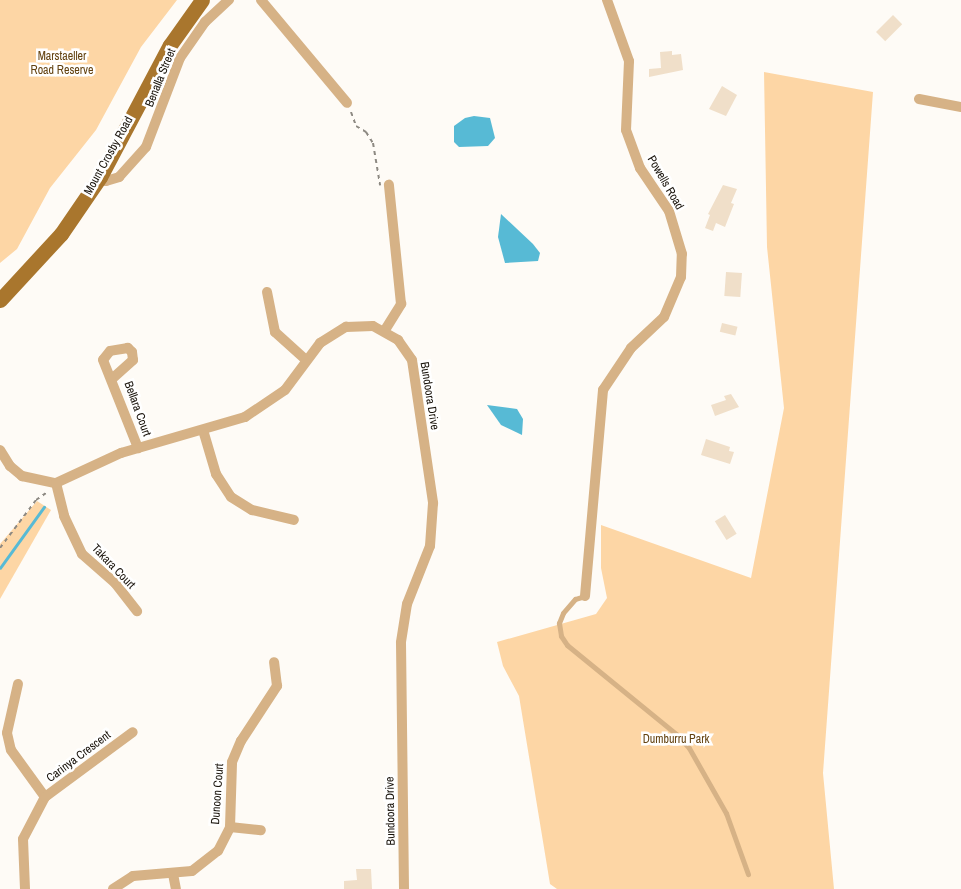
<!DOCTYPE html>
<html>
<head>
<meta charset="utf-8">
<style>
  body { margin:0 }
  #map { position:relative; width:961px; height:889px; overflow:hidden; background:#fefbf6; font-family:"Archivo Narrow",sans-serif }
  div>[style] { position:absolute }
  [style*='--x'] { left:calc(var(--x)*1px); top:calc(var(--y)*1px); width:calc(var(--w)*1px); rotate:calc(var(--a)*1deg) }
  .green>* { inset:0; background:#fdd6a5 }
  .water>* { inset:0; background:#57bad5 }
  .stream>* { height:2.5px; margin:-1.25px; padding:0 1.25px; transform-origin:1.25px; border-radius:1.25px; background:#57bad5 }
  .building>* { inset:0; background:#f0dfc9; transform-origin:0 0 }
  .path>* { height:2px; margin-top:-1px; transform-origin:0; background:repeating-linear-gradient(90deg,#8d8982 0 4px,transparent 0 8px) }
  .lane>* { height:5px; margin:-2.5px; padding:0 2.5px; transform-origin:2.5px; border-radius:2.5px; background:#d6b286 }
  .street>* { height:10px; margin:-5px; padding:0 5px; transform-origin:5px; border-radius:5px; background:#d6b286 }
  .primary>* { height:15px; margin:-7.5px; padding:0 7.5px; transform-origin:7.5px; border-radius:7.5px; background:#a9762d }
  span { translate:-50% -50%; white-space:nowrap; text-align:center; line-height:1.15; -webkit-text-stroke:5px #fff; paint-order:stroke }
  .park-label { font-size:12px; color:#634210 }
  .street-label { font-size:12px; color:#18120a }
</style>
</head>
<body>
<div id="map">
  <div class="green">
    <i style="clip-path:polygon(0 0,177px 0,141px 47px,96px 130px,50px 188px,17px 249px,0 263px)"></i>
    <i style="clip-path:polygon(764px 72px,873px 92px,823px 773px,834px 889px,557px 889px,550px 884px,519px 696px,503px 666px,497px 642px,596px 614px,607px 598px,601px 568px,601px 525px,751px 578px,784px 408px,767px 247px)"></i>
    <i style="clip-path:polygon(37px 501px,51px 510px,0 599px,0 544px)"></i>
  </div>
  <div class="water">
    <i style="clip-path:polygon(474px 116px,490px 118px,495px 138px,488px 146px,459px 147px,454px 142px,454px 126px,465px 118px)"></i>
    <i style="clip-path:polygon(501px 214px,533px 244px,540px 253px,538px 261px,505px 263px,498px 237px)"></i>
    <i style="clip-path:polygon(487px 405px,517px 409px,523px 419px,522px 435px,501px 425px)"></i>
  </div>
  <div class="stream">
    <i style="--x:0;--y:568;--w:75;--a:-54.2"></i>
  </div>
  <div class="building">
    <i style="left:893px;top:15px;width:13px;height:24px;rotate:45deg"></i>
    <i style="clip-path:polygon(672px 51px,672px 55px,681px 54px,683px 70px,649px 77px,649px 69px,661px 68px,660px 52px)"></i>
    <i style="clip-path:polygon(722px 86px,737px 95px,726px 116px,709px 109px)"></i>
    <i style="clip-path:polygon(723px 185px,737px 189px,731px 203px,734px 204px,725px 227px,716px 223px,713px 231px,705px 228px,710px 215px,708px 214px)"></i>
    <i style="left:726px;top:272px;width:16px;height:24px;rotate:4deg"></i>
    <i style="left:722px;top:323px;width:16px;height:9px;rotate:14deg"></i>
    <i style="clip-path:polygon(731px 394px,739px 407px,715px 416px,711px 405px,726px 400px,724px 396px)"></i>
    <i style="clip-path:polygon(706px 439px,730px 447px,729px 451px,734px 452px,730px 464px,701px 455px)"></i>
    <i style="left:725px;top:515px;width:22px;height:12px;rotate:58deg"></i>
    <i style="clip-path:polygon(356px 869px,371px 869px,372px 889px,344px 889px,344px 881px,357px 880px)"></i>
  </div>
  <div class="path">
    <i style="--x:351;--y:112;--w:15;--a:70"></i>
    <i style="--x:356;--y:126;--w:12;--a:31"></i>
    <i style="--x:366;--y:132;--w:13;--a:58"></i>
    <i style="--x:373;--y:143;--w:43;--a:80.5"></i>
    <i style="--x:0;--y:548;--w:60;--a:-53.1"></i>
    <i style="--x:36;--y:500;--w:12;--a:-35"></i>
  </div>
  <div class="lane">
    <i style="--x:585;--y:596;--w:10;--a:163"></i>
    <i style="--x:575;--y:599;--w:18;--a:131"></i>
    <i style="--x:563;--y:613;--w:11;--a:112"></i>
    <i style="--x:559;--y:623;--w:13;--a:81"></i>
    <i style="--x:561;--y:636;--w:11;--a:56"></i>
    <i style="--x:567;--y:645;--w:141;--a:39.2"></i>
    <i style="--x:676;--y:734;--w:19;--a:47"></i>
    <i style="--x:689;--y:748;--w:75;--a:60.4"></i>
    <i style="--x:726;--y:813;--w:65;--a:70.2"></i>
  </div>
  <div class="street">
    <i style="--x:261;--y:0;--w:134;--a:50.1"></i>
    <i style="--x:919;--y:99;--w:43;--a:10.8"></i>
    <i style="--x:100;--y:177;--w:7;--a:34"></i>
    <i style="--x:106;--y:181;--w:14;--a:-17"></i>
    <i style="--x:119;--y:177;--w:40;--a:-48"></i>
    <i style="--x:146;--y:147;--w:95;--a:-69.1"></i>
    <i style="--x:180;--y:58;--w:44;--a:-55.2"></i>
    <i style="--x:205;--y:22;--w:33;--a:-43"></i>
    <i style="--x:267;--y:292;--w:41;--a:78.7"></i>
    <i style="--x:275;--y:332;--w:42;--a:42.1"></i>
    <i style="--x:385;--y:330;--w:31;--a:-58"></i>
    <i style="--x:401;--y:304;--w:120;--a:-95.8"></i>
    <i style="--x:113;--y:378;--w:27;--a:-42"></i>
    <i style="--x:133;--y:360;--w:8;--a:-97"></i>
    <i style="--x:132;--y:352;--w:6;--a:-135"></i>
    <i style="--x:128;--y:348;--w:18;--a:171"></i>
    <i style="--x:110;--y:351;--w:11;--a:128"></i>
    <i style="--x:103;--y:360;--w:95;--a:68.3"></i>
    <i style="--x:203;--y:430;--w:46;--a:73.5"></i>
    <i style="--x:216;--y:474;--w:27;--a:57"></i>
    <i style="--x:231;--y:497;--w:25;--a:32"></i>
    <i style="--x:252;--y:510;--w:43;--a:13.4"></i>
    <i style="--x:0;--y:450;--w:19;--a:58"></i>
    <i style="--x:10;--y:466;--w:16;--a:40"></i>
    <i style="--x:22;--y:476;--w:35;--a:12"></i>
    <i style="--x:56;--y:483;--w:72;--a:-24.8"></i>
    <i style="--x:121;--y:453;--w:129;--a:-16.2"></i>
    <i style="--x:245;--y:417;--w:48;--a:-34"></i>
    <i style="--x:285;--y:390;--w:59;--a:-53.3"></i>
    <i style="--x:320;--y:343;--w:31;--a:-32"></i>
    <i style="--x:346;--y:327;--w:27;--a:-2"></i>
    <i style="--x:373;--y:326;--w:29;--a:29"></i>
    <i style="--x:398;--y:340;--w:24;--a:55"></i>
    <i style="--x:412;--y:360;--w:145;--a:81.6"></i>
    <i style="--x:433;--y:503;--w:43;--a:94"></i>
    <i style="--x:430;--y:546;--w:62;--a:111.6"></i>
    <i style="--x:407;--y:604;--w:39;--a:99"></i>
    <i style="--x:401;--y:643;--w:246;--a:89.3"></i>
    <i style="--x:56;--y:483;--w:34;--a:76"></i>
    <i style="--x:64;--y:516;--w:42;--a:64.7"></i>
    <i style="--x:82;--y:554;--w:44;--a:41.3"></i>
    <i style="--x:115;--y:583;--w:36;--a:52"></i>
    <i style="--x:585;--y:596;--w:207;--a:-85"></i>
    <i style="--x:603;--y:390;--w:50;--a:-56.3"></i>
    <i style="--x:631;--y:348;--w:45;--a:-43.2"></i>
    <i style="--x:664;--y:317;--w:43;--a:-67"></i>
    <i style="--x:681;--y:277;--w:23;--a:-88"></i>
    <i style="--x:682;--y:254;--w:45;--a:-106.8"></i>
    <i style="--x:669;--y:211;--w:52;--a:-124"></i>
    <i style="--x:640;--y:168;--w:40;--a:-110.2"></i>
    <i style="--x:626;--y:130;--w:69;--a:-87.5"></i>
    <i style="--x:629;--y:61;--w:65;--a:-109.8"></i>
    <i style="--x:18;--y:684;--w:50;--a:102.7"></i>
    <i style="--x:7;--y:733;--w:17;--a:77"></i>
    <i style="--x:11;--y:750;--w:58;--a:54.1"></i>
    <i style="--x:230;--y:827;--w:31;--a:6"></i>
    <i style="--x:173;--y:874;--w:15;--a:79"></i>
    <i style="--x:25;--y:889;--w:50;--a:-92.3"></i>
    <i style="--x:23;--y:839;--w:47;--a:-62.4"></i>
    <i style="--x:45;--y:797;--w:109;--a:-36.5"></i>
    <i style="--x:113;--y:889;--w:24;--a:-33"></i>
    <i style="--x:133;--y:876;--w:59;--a:-4.8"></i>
    <i style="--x:192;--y:871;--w:33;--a:-38"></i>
    <i style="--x:218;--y:851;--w:27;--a:-63"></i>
    <i style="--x:230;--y:827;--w:65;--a:-88.2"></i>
    <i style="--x:232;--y:762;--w:23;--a:-67"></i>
    <i style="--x:241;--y:741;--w:66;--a:-56.8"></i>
    <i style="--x:277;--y:686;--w:24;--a:-97"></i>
  </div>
  <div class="primary">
    <i style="--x:0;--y:300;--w:90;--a:-47.3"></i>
    <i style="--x:61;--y:234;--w:69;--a:-55.6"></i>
    <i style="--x:100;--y:177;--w:149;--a:-62.1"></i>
    <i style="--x:170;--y:45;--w:55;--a:-54.6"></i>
  </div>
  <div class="park-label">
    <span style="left:62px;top:64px">Marstaeller<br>Road Reserve</span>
    <span style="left:676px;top:740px">Dumburru Park</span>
  </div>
  <div class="street-label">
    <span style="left:161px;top:78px;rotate:-68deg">Benalla Street</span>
    <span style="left:109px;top:156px;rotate:-61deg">Mount Crosby Road</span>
    <span style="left:665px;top:183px;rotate:60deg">Powells Road</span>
    <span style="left:429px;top:396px;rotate:81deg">Bundoora Drive</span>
    <span style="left:137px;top:409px;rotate:70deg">Bellara Court</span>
    <span style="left:113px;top:567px;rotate:46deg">Takara Court</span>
    <span style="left:79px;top:757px;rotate:-37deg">Carinya Crescent</span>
    <span style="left:218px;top:794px;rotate:-86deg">Dunoon Court</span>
    <span style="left:391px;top:811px;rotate:-91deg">Bundoora Drive</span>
  </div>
</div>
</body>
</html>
